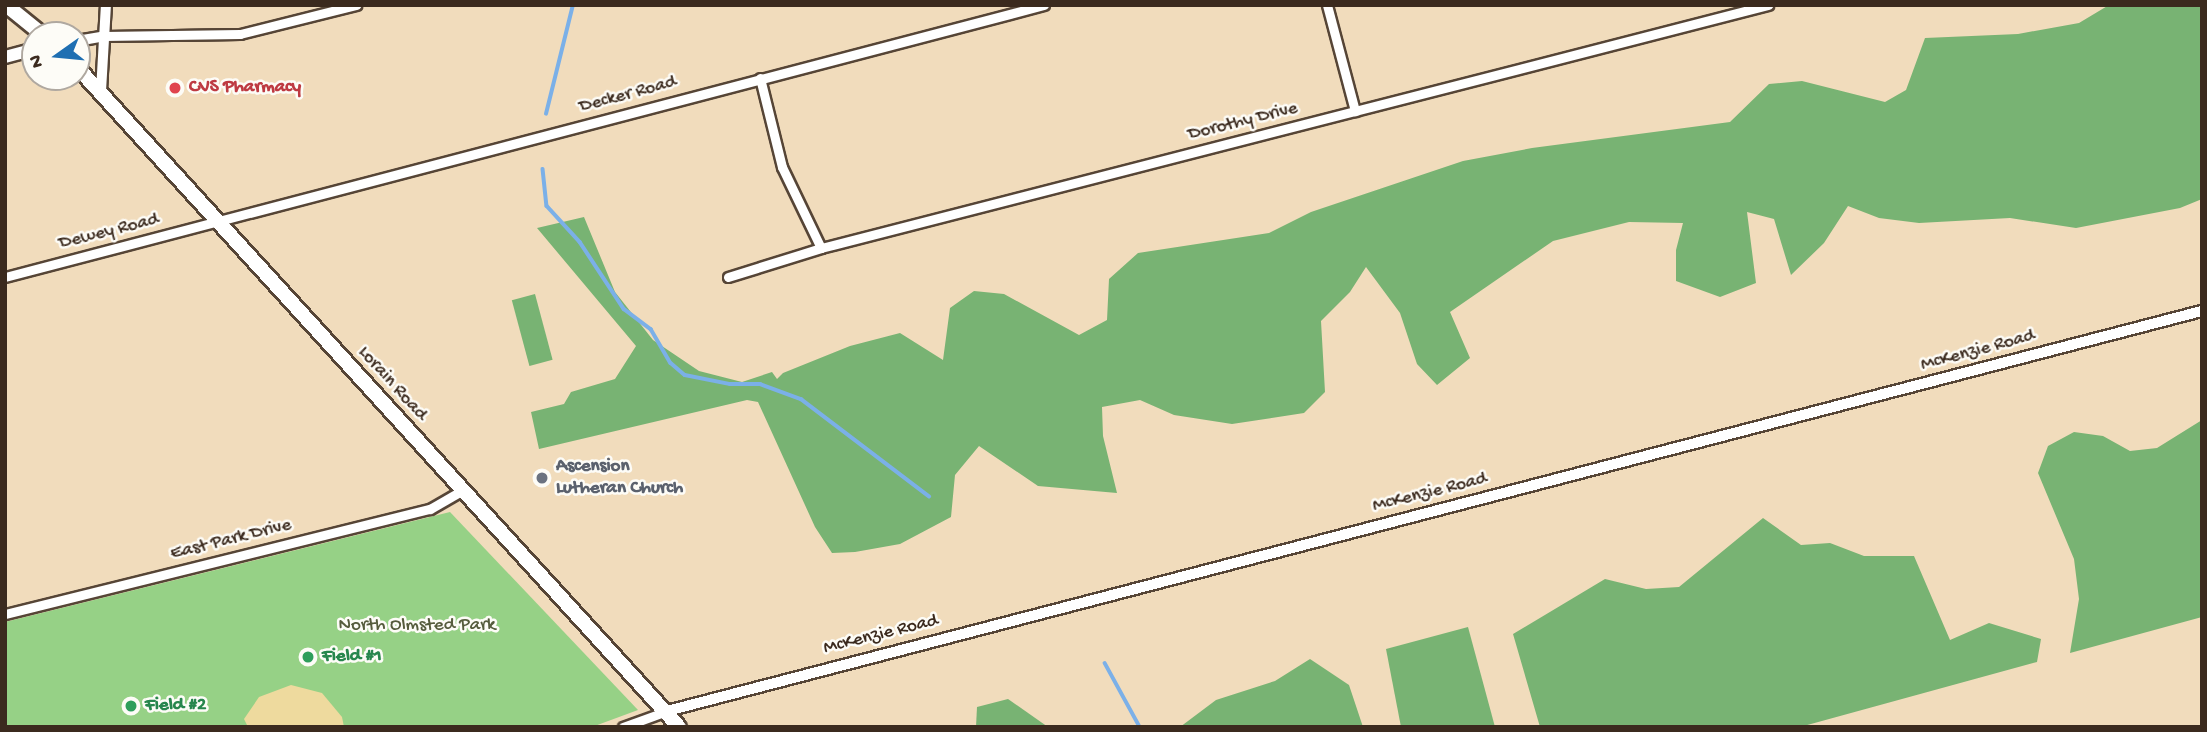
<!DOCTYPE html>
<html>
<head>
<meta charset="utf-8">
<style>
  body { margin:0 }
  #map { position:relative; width:2207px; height:732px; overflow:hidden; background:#f1dcbc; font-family:"Gochi Hand",sans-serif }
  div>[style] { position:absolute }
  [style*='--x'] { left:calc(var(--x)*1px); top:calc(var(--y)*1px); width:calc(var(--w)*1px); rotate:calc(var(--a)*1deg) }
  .green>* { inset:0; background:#96d186 }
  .forest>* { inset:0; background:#78b373; transform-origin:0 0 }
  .sand>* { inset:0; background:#eeda9e }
  .stream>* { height:3.5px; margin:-1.75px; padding:0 1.75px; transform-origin:1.75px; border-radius:1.75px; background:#7bb0e8 }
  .roads { filter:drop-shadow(2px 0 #564536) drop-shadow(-2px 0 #564536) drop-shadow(0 2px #564536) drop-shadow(0 -2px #564536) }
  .minor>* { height:9px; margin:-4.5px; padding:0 4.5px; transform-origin:4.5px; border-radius:4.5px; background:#fff }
  .tertiary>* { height:10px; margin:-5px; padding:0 5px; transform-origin:5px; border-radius:5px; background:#fff }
  .secondary>* { height:12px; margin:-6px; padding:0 6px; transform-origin:6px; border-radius:6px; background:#fff }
  .primary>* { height:14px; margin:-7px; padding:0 7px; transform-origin:7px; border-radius:7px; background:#fff }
  .dots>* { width:19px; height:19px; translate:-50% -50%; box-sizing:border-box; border:4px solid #fdfcf7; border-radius:50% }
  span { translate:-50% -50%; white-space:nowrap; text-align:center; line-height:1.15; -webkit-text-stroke:5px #fdfcf7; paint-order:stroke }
  .health-label { font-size:19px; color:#be3a42; font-weight:700 }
  .left { translate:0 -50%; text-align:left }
  .street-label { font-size:19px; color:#3b2a1e }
  .worship-label { font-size:19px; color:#5b616d; font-weight:700 }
  .park-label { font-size:19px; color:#565c3d }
  .leisure-label { font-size:19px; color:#27864d; font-weight:700 }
  .frame { position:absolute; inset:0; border:7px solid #3b2a1e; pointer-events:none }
  .north { position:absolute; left:21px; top:21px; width:70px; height:70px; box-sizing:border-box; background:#fdfcf7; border:2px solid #afa8a0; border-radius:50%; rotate:255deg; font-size:19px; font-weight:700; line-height:28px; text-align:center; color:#3b2a1e }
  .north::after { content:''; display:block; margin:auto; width:24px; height:32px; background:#1f6fb2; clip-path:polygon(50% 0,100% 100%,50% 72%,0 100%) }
</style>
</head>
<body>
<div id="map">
  <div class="green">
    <i style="clip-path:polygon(450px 512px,638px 710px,592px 727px,5px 727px,5px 622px)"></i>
  </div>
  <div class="forest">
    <i style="clip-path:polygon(2109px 5px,2202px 5px,2202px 199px,2180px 208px,2076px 228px,2010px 218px,1919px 223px,1879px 218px,1848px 206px,1824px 243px,1791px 275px,1774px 219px,1747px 212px,1756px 283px,1720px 297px,1676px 281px,1676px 250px,1683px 223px,1629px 222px,1553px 241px,1450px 312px,1470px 358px,1437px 385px,1417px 364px,1400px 313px,1366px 267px,1350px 292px,1321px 321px,1325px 392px,1304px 413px,1232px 424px,1174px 415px,1140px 400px,1102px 407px,1103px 436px,1117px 493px,1038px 486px,979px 446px,955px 475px,951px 517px,900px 544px,855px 552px,832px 553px,815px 527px,758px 402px,747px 400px,539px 449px,531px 412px,564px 404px,571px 392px,615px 379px,636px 346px,537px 228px,584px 217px,615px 292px,653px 340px,699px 371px,742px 382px,772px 372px,777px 379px,783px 373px,850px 346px,900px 333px,943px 360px,950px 308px,974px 291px,1004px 294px,1079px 335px,1107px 320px,1109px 279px,1138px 253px,1269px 233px,1311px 212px,1463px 161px,1532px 148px,1730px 122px,1769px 84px,1802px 81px,1885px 102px,1906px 90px,1925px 38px,2018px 34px,2079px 23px)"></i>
    <i style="left:535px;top:294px;width:68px;height:24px;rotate:75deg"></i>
    <i style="clip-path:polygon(2202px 420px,2202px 617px,2070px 653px,2079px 599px,2074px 559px,2038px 473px,2048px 446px,2074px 432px,2103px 436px,2130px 451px,2157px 448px)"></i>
    <i style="clip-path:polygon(1763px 518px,1801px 545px,1830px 543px,1864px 556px,1914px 556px,1950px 640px,1989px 623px,2041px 639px,2037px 662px,1800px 727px,1540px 727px,1513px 634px,1605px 579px,1646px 589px,1679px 587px)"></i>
    <i style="clip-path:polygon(1468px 627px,1495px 727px,1401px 727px,1386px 649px)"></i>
    <i style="clip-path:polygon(1310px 659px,1349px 685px,1363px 727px,1180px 727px,1216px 700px,1275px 681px)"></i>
    <i style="clip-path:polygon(1008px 699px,1048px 727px,976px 727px,977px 707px)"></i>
  </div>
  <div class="sand">
    <i style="clip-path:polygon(291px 685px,322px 693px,342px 717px,344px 727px,248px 727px,244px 719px,259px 697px)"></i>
  </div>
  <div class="stream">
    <i style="--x:546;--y:114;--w:112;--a:-76.1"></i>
    <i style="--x:543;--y:169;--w:37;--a:84"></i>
    <i style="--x:547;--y:206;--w:49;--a:47.5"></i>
    <i style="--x:580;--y:242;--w:80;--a:56.7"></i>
    <i style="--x:624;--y:309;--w:34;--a:37"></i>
    <i style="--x:651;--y:329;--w:39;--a:60"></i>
    <i style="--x:671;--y:363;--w:18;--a:41"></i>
    <i style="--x:685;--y:375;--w:46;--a:11.3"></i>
    <i style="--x:730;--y:384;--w:30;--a:0"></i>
    <i style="--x:760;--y:384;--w:44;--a:20.1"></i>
    <i style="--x:801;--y:399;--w:161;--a:37.2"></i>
    <i style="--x:1105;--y:663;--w:73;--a:61.3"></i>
  </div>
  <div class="roads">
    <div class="minor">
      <i style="--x:1327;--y:5;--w:110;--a:75.2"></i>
      <i style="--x:104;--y:36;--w:136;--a:-0.8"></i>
      <i style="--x:240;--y:34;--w:120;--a:-14"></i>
      <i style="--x:760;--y:78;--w:92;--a:76.1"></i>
      <i style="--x:782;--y:167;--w:90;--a:64.3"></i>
      <i style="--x:5;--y:277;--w:1074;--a:-14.67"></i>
      <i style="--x:728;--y:277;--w:97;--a:-17.3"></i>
      <i style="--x:821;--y:248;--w:978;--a:-14.39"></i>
      <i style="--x:5;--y:614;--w:438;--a:-13.9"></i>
      <i style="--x:430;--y:509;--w:36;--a:-30"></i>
      <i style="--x:623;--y:727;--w:47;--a:-20"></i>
    </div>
    <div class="tertiary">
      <i style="--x:77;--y:41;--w:27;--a:-10"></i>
      <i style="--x:101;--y:91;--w:86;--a:-86.7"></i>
      <i style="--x:667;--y:711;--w:1586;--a:-14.61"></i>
    </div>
    <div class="secondary">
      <i style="--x:5;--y:57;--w:31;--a:-15"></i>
    </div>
    <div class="primary">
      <i style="--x:6;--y:5;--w:48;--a:39"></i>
      <i style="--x:77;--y:67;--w:893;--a:47.63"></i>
    </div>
  </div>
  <div class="dots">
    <i style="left:175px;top:88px;background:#e0444e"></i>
    <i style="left:542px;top:478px;background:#6b7280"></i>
    <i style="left:308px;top:657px;background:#2e9e5b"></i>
    <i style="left:131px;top:706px;background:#2e9e5b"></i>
  </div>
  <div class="health-label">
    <span class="left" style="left:189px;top:88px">CVS Pharmacy</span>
  </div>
  <div class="street-label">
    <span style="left:628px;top:95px;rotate:-15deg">Decker Road</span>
    <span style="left:1243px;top:122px;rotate:-14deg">Dorothy Drive</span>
    <span style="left:109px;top:232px;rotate:-14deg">Dewey Road</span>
    <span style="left:1978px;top:351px;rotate:-15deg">McKenzie Road</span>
    <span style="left:392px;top:384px;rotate:48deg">Lorain Road</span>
    <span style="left:1430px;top:493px;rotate:-14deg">McKenzie Road</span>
    <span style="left:231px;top:540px;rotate:-14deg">East Park Drive</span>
    <span style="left:881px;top:635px;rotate:-14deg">McKenzie Road</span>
  </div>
  <div class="worship-label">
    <span class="left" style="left:556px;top:478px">Ascension<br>Lutheran Church</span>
  </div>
  <div class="park-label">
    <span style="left:417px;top:626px">North Olmsted Park</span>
  </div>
  <div class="leisure-label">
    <span class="left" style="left:322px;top:657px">Field #1</span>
    <span class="left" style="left:145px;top:706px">Field #2</span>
  </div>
  <div class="frame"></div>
  <div class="north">N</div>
</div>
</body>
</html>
